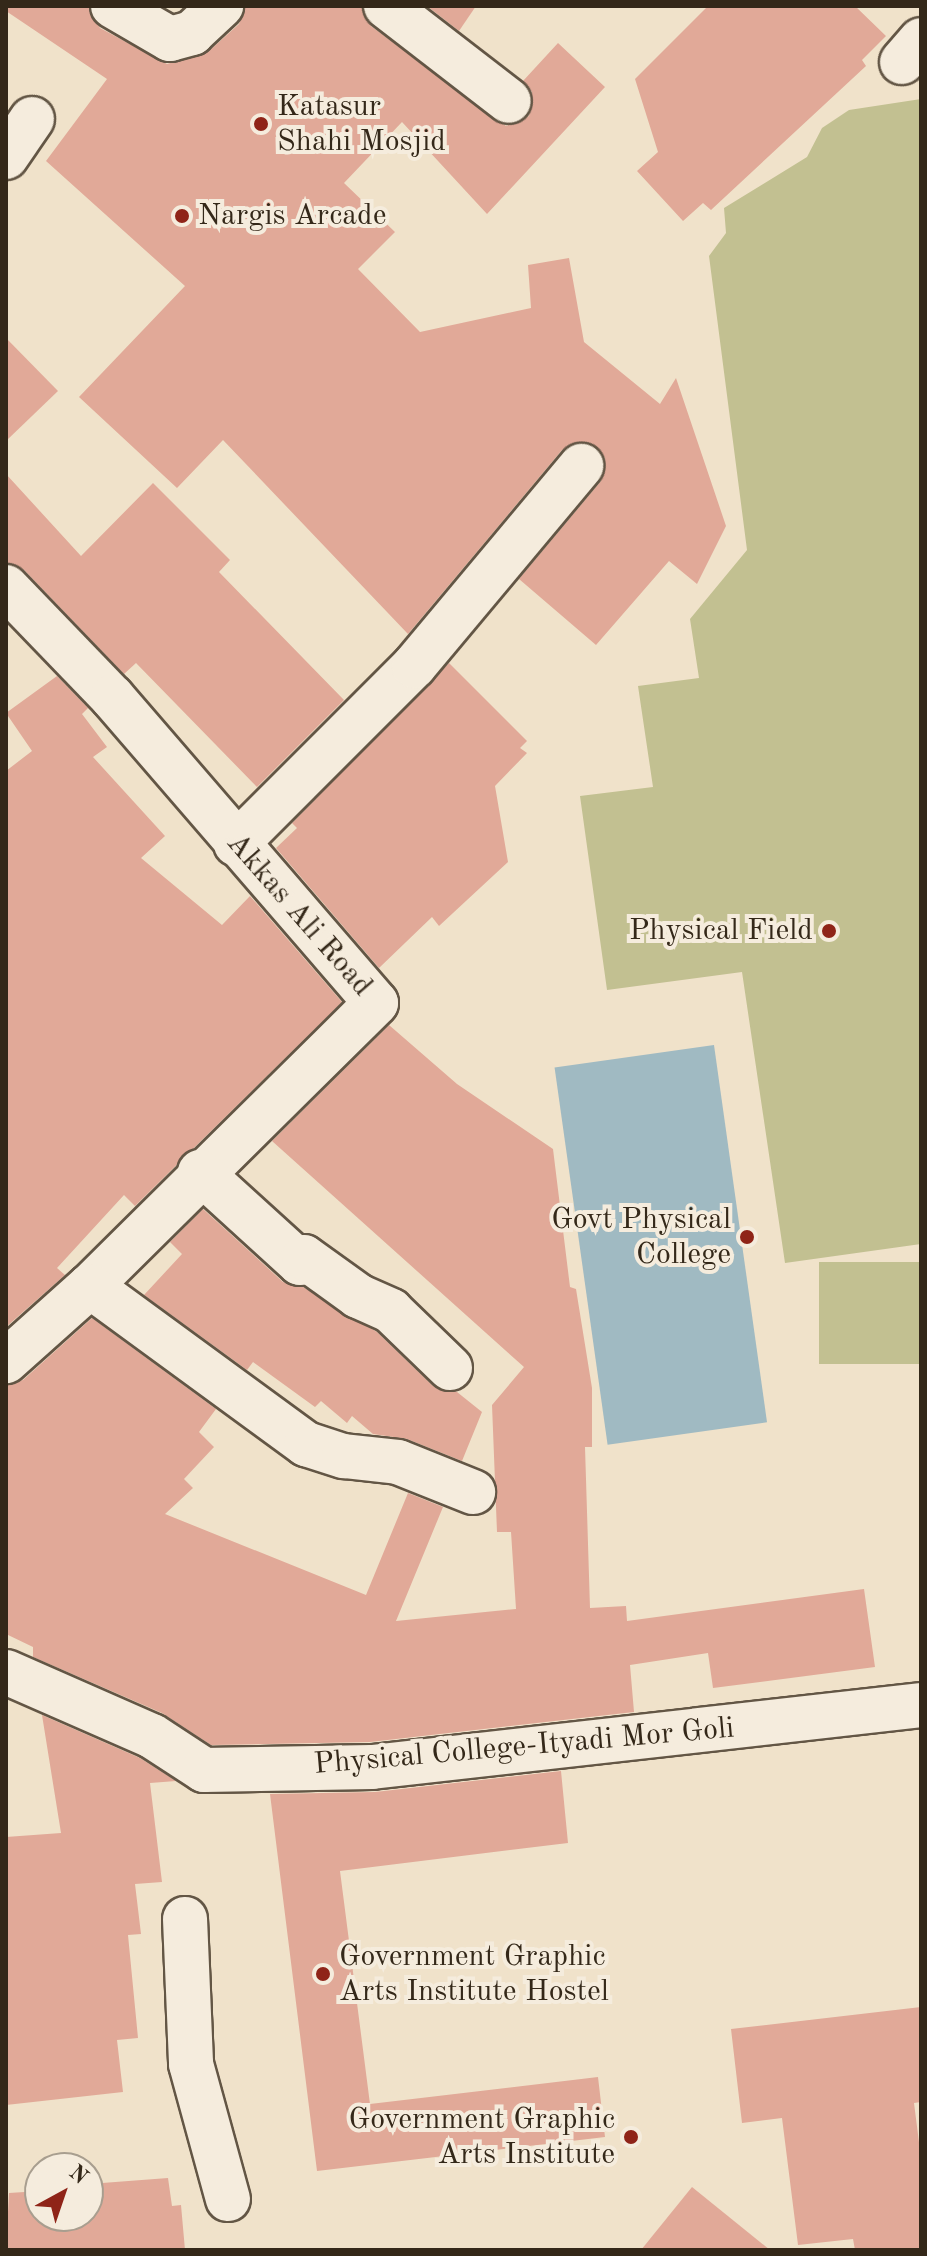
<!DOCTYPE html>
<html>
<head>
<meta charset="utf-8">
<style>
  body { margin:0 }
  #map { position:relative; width:927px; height:2256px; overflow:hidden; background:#f0e2ca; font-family:"Old Standard TT",serif }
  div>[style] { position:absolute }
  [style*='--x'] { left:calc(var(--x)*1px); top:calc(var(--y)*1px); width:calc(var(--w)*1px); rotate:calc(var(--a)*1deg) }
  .green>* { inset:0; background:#c2c091; transform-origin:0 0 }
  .water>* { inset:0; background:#a0bac2; transform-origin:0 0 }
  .building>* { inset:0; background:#e1a998 }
  .roads { filter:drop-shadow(2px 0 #635645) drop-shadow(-2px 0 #635645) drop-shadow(0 2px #635645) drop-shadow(0 -2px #635645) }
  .minor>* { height:44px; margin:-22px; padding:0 22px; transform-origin:22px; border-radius:22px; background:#f5ecdd }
  .dots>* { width:22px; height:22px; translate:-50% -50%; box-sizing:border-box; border:4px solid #f5ecdd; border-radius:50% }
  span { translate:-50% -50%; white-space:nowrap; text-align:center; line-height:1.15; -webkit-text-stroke:8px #f5ecdd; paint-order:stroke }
  .poi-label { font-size:30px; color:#342819 }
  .left { translate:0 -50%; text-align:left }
  .right { translate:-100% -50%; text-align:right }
  .street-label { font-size:30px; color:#342819 }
  .frame { position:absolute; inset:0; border:8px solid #342819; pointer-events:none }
  .north { position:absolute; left:24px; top:2152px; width:80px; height:80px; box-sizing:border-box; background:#f5ecdd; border:2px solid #a89e8f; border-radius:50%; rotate:40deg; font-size:22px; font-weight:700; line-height:32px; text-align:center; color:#342819 }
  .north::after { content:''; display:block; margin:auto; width:28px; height:36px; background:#8f2418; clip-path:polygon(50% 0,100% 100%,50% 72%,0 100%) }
</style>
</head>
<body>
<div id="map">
  <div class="green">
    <i style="clip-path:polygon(921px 99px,921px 1244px,785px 1263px,742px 972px,607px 990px,580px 796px,653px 787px,638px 686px,699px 678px,690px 619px,747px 550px,709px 256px,726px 233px,724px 208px,807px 157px,822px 128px,849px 110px)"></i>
    <i style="left:921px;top:1262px;width:102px;height:102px;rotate:90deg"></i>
  </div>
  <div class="water">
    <i style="left:714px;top:1045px;width:381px;height:161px;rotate:82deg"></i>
  </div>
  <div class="building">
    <i style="clip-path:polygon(6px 6px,88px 6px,100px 28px,167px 64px,209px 51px,239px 24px,245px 6px,362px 6px,371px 26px,506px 126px,529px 116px,532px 92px,523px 81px,558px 43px,605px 87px,487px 214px,402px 122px,344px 183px,395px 232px,358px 269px,420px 332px,531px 308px,528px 265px,569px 258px,584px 342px,660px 404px,676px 378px,726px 526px,697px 584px,669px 561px,596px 645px,519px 579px,601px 481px,605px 458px,586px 442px,562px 450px,408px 634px,223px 440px,177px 488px,79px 397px,185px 286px,46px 161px,107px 79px,6px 11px)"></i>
    <i style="clip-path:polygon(427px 6px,476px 6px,459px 31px)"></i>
    <i style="clip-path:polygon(708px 6px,855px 6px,886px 36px,862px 60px,866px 66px,711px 210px,703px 203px,683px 221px,637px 171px,658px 152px,635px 79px)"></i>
    <i style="clip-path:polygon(6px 338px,58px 391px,6px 441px)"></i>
    <i style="clip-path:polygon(6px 474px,81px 556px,153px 483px,230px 560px,219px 572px,344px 700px,257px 787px,136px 663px,124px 674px,24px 570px,6px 563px)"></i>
    <i style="clip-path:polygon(449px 663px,527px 741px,520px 748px,527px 753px,495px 786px,508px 862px,439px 926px,432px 917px,379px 968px,276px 848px,297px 828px,292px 823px)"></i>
    <i style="clip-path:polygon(57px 676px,88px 708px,82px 714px,107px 747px,93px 757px,165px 836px,141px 858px,222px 925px,250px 896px,342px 1002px,135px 1206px,124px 1195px,57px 1268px,65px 1275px,6px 1327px,6px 771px,32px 751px,6px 713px)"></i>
    <i style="clip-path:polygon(389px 1025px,457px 1084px,553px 1149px,570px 1287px,576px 1289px,592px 1388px,592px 1447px,585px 1447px,590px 1608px,626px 1606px,627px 1621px,864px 1589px,875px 1667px,713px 1688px,708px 1653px,630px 1665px,634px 1712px,370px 1742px,211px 1745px,162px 1713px,33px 1657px,33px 1647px,6px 1634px,6px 1385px,23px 1380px,92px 1318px,216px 1409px,199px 1432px,214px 1447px,184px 1479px,193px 1488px,165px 1514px,366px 1595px,408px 1493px,443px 1507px,396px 1621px,516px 1609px,511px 1532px,497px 1532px,492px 1405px,524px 1367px,272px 1141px)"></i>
    <i style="clip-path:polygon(203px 1209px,283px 1282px,303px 1287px,377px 1332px,433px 1386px,457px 1392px,482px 1412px,462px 1461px,407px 1439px,373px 1434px,352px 1416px,347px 1423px,321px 1401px,315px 1407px,253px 1362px,247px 1370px,144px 1295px,182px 1254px,170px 1242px)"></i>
    <i style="clip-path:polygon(42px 1715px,140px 1758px,176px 1781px,150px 1783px,162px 1882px,135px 1884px,141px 1934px,128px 1935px,138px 2038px,117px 2040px,123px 2092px,6px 2105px,6px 1837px,61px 1833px)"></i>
    <i style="clip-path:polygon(561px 1771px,568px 1843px,340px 1871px,370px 2104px,598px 2077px,605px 2137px,317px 2171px,270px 1794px,375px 1792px)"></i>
    <i style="clip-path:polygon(921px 2007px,921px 2102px,914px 2103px,921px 2158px,921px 2250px,855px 2250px,853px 2239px,798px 2245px,782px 2118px,742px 2123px,731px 2029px)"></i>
    <i style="clip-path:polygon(168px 2178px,172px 2206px,181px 2205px,185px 2250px,6px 2250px,9px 2193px,40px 2191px,40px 2216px,88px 2216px,89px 2184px)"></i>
    <i style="clip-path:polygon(692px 2187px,770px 2250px,641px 2250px)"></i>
  </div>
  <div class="roads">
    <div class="minor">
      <i style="--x:113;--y:6;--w:66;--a:30.1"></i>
      <i style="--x:170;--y:39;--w:23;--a:-15"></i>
      <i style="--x:192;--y:33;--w:40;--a:-43"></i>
      <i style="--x:386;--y:6;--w:155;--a:37.7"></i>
      <i style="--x:902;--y:62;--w:29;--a:-49"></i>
      <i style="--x:6;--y:157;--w:46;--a:-55.6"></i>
      <i style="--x:6;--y:587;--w:153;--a:46.1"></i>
      <i style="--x:112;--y:697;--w:404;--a:49.2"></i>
      <i style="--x:376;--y:1003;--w:402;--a:135.3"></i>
      <i style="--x:90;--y:1286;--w:113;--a:138.2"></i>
      <i style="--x:236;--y:844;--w:252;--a:-45"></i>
      <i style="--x:414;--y:666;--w:261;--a:-50.1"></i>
      <i style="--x:200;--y:1172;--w:135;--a:42.3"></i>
      <i style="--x:300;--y:1263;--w:7;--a:-56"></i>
      <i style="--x:304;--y:1257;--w:67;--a:35.8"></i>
      <i style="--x:358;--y:1296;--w:36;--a:24"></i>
      <i style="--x:391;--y:1311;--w:82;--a:44"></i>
      <i style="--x:90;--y:1286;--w:268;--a:36.2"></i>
      <i style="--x:306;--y:1444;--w:40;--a:18"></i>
      <i style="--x:344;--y:1456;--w:54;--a:6.3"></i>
      <i style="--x:398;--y:1462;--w:81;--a:21.8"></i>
      <i style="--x:6;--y:1672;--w:159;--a:23.7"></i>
      <i style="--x:152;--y:1736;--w:62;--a:33.2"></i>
      <i style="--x:204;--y:1770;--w:168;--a:-1"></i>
      <i style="--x:372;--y:1767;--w:552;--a:-6.44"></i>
      <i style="--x:185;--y:1919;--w:145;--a:87.6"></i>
      <i style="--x:191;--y:2064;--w:140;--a:74.7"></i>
    </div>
  </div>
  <div class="dots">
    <i style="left:261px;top:124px;background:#8f2418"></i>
    <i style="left:182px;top:216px;background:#8f2418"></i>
    <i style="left:829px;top:931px;background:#8f2418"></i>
    <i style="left:747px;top:1237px;background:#8f2418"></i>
    <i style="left:323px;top:1974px;background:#8f2418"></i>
    <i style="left:631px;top:2137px;background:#8f2418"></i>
  </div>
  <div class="poi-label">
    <span class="left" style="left:277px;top:124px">Katasur<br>Shahi Mosjid</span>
    <span class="left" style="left:198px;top:216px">Nargis Arcade</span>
    <span class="right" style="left:813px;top:931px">Physical Field</span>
    <span class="right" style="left:731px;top:1237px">Govt Physical<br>College</span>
    <span class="left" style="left:339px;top:1974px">Government Graphic<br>Arts Institute Hostel</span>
    <span class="right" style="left:615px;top:2137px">Government Graphic<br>Arts Institute</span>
  </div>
  <div class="street-label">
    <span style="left:299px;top:915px;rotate:49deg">Akkas Ali Road</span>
    <span style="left:524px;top:1747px;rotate:-5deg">Physical College-Ityadi Mor Goli</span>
  </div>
  <div class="frame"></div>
  <div class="north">N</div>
</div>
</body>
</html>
